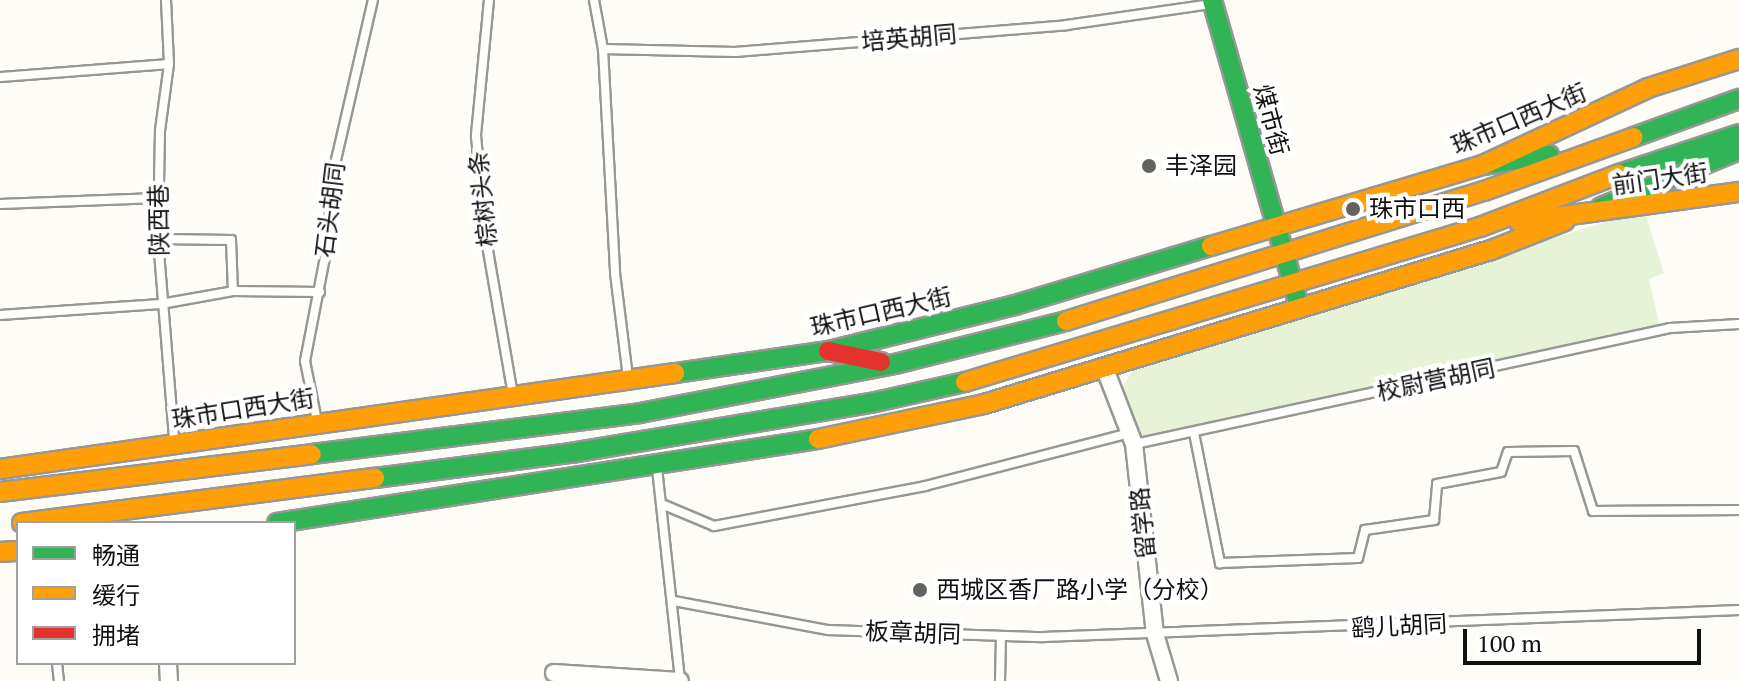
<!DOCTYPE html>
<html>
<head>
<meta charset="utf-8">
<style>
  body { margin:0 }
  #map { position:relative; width:1739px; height:681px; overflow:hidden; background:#fdfcf7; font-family:"PT Serif","Noto Sans SC",serif }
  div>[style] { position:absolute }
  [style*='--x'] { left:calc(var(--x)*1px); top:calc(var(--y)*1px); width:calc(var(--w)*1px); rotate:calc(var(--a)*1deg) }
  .green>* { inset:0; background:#e7f3d7 }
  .roads { filter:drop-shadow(2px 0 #979795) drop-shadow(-2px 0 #979795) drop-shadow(0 2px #979795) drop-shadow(0 -2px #979795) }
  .lane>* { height:8px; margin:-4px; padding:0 4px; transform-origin:4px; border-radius:4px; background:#fffffe }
  .street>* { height:16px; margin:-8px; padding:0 8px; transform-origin:8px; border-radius:8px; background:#fffffe }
  .fast>* { height:18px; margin:-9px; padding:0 9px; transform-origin:9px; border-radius:9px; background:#30b455 }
  .slow>* { height:18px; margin:-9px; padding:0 9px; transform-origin:9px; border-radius:9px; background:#ff9f0a }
  .jam>* { height:18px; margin:-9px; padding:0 9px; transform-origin:9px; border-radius:9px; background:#e5322d }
  .dots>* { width:22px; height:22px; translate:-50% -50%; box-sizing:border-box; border:4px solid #fff; border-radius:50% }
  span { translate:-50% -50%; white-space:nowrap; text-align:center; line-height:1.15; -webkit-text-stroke:8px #fff; paint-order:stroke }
  .street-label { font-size:24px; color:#111 }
  .poi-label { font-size:24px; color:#111 }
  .left { translate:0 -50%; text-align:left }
  .legend { position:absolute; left:16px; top:521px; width:280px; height:144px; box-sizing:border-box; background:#fff; border:2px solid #a0a0a0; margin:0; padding:10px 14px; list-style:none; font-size:24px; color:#111 }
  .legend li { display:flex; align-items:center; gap:16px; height:40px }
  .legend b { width:40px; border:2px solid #a0a0a0 }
  .scale { position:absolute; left:1463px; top:629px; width:238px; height:36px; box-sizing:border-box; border:4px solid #111; border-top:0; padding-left:10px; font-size:24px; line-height:28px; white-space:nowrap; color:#111; -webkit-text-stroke:6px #fff; paint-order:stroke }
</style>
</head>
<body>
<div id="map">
  <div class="green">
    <i style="clip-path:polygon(1644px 210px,1664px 273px,1649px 279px,1660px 328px,1138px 440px,1122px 389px,1133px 369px)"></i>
  </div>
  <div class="roads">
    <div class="lane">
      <i style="--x:166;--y:0;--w:64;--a:87.3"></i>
      <i style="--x:169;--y:64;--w:68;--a:97.7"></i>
      <i style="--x:160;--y:131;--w:108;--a:91.1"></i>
      <i style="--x:158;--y:239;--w:202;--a:85.4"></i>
      <i style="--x:489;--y:0;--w:137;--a:95.5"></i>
      <i style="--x:476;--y:136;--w:103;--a:84.5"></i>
      <i style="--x:486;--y:239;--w:159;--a:80.2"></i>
      <i style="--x:594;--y:0;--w:50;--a:79.6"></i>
      <i style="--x:603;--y:49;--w:224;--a:86.9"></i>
      <i style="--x:615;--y:273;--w:105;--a:82.9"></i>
      <i style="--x:603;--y:49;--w:132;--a:1.3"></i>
      <i style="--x:735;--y:52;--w:333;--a:-4.6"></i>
      <i style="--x:1067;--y:25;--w:146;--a:-8.3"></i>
      <i style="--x:0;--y:77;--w:169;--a:-4.4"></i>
      <i style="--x:0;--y:204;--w:158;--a:-2.2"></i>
      <i style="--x:158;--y:239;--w:73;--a:0.8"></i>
      <i style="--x:231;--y:240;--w:51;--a:87.8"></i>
      <i style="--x:0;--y:315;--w:161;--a:-3.9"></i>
      <i style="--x:161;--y:304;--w:73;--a:-10.2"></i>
      <i style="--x:233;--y:291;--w:87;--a:0.7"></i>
      <i style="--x:317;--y:421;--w:61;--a:-101.3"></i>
      <i style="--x:305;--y:361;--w:106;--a:-79.1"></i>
      <i style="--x:325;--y:257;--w:98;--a:-83.5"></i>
      <i style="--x:336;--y:160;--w:164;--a:-77"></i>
      <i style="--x:1194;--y:433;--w:133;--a:78.7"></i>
      <i style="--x:1220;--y:563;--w:138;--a:-2.1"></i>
      <i style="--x:1358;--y:558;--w:29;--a:-76"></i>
      <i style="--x:1365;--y:530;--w:70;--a:-8.2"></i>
      <i style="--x:1434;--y:520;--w:36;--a:-85"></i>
      <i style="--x:1437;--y:484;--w:65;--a:-10.6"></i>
      <i style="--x:1501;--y:472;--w:21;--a:-71"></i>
      <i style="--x:1508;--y:452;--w:66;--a:-0.9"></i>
      <i style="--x:1574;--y:451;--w:63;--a:72.4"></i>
      <i style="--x:1593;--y:511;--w:146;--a:-0.4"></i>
      <i style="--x:1135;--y:444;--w:547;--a:-12.23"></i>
      <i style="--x:1670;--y:328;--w:69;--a:-3.3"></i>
      <i style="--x:657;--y:468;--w:214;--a:83.8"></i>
      <i style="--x:664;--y:505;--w:54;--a:22.8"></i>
      <i style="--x:714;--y:526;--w:215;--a:-10.7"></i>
      <i style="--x:925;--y:486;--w:208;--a:-14.5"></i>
      <i style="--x:674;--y:601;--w:157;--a:10.7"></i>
      <i style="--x:828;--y:630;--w:215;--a:1.9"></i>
      <i style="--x:1043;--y:637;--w:697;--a:-2.22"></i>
      <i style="--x:57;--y:663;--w:18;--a:84"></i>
      <i style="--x:1000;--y:681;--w:45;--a:-88.7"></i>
    </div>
    <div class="street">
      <i style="--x:1105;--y:369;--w:80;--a:68.9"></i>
      <i style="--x:1134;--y:444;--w:191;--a:83.7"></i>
      <i style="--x:1155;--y:634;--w:49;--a:73.4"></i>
      <i style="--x:168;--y:663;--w:18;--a:87"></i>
      <i style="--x:554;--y:673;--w:126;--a:3.6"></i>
    </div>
    <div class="fast">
      <i style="--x:1212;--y:0;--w:311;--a:74.1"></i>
      <i style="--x:1634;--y:137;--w:112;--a:-19.9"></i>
      <i style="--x:1483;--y:165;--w:67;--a:-8.6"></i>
      <i style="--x:1619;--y:174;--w:126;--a:-18.4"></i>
      <i style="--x:1601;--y:207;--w:149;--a:-22.4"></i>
      <i style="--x:675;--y:373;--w:155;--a:-8.2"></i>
      <i style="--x:828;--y:351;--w:193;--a:-13.8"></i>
      <i style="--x:1015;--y:305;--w:205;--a:-16.8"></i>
      <i style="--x:312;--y:454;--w:331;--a:-7.1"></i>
      <i style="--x:640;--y:413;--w:260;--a:-10.9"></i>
      <i style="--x:895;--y:364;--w:176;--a:-14.1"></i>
      <i style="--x:375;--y:478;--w:198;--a:-7.3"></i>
      <i style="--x:571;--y:453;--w:304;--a:-9.5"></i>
      <i style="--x:871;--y:403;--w:96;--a:-12.6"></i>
      <i style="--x:277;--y:523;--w:547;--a:-8.83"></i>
    </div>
    <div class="slow">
      <i style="--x:1519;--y:222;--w:222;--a:-7.8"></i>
      <i style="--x:1211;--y:246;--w:284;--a:-16.6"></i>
      <i style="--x:1483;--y:165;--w:182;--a:-25"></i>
      <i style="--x:1648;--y:88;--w:96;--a:-17.7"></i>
      <i style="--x:1066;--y:321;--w:438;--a:-17.3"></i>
      <i style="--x:1484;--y:191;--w:159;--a:-19.8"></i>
      <i style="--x:965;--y:382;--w:538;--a:-16.75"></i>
      <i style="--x:1480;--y:227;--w:149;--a:-20.9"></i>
      <i style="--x:818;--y:439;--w:170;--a:-11.9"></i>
      <i style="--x:984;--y:404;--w:530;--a:-16.9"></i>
      <i style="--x:1491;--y:250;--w:79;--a:-21.4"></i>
      <i style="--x:0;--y:469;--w:682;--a:-8.09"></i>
      <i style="--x:0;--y:492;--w:314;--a:-6.9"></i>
      <i style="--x:22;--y:523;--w:356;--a:-7.3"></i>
      <i style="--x:0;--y:552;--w:18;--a:-3"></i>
    </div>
    <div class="jam">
      <i style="--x:828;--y:351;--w:54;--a:11.7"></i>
    </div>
  </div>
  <div class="dots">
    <i style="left:1149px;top:166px;background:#646362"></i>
    <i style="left:1353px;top:209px;background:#646362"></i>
    <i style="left:920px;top:590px;background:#646362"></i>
  </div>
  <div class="street-label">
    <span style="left:909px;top:38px;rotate:-5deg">培英胡同</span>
    <span style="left:1519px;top:119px;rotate:-23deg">珠市口西大街</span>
    <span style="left:1271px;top:120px;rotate:75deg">煤市街</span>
    <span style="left:1660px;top:179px;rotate:-8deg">前门大街</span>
    <span style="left:483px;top:199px;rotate:-96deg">棕树头条</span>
    <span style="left:330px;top:210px;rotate:-83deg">石头胡同</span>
    <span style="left:159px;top:220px;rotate:-91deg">陕西巷</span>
    <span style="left:881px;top:312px;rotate:-13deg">珠市口西大街</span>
    <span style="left:1436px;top:380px;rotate:-12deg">校尉营胡同</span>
    <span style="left:243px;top:409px;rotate:-9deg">珠市口西大街</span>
    <span style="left:1143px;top:523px;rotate:-96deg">留学路</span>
    <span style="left:1399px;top:626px;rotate:-3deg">鹞儿胡同</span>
    <span style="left:913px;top:633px;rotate:2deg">板章胡同</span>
  </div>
  <div class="poi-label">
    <span class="left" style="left:1165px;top:166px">丰泽园</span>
    <span class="left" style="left:1369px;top:209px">珠市口西</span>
    <span class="left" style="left:936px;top:590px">西城区香厂路小学（分校）</span>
  </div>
  <ul class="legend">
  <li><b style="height:10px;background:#30b455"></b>畅通</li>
  <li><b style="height:10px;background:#ff9f0a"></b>缓行</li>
  <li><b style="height:10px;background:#e5322d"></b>拥堵</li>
  </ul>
  <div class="scale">100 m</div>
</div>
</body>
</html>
